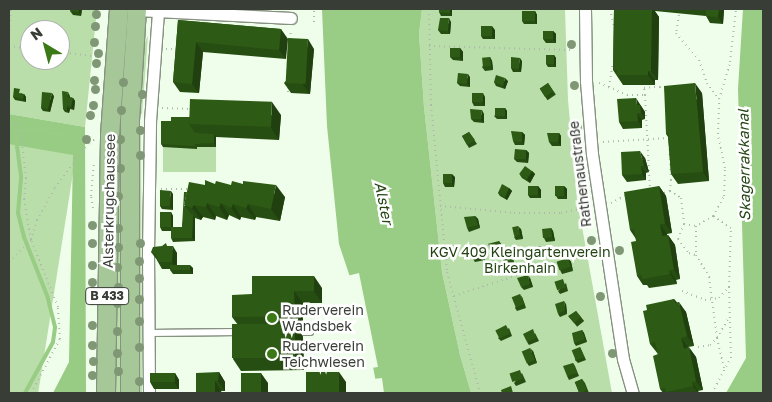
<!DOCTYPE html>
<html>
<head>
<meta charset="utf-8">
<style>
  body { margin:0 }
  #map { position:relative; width:772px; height:402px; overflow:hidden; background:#effdeb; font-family:"Golos Text",sans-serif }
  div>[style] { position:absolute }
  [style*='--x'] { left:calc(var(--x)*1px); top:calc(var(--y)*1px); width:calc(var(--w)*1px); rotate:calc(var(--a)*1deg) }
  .green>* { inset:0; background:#b9deaa; transform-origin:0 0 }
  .forest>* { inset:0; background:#98cb83 }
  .water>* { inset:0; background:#99cc84 }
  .pier>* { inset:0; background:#effdeb }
  .stream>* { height:4px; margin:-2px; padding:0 2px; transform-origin:2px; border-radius:2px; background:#99cc84 }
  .path>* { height:2px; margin-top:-1px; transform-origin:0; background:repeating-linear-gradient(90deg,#aeb9ab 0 1px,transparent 0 5px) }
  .roads { filter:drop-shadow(1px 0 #869181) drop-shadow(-1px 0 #869181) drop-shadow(0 1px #869181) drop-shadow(0 -1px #869181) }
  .lane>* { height:5.5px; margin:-2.75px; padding:0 2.75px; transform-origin:2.75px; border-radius:2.75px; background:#fff }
  .street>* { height:11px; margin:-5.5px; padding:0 5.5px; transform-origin:5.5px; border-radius:5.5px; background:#fff }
  .primary>* { height:18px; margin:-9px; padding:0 9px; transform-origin:9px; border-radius:9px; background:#a6c797 }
  .trees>* { width:9px; height:9px; margin:-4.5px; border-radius:50%; background:#7f9774 }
  .wall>* { inset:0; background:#274e12; transform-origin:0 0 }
  .shaded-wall>* { inset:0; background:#20400f }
  .building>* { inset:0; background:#2d5b15; transform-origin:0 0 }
  .dots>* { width:14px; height:14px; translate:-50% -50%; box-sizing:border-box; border:2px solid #fff; border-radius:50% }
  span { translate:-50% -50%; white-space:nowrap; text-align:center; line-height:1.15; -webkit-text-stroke:5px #fff; paint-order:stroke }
  .shield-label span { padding:1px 4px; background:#fff; border:1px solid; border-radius:4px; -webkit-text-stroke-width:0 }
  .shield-label { font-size:12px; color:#383d36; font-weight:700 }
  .street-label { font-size:14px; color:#383d36 }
  .park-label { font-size:14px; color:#234313 }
  .poi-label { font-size:14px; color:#383d36 }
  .left { translate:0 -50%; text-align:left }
  .water-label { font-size:15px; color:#264716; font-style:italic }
  .frame { position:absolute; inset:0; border:10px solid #383d36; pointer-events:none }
  .north { position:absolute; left:20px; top:20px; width:50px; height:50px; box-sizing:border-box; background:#fff; border:1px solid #afb1af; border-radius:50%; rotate:323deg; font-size:14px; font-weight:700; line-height:20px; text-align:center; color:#383d36 }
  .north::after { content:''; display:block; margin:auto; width:18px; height:22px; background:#3a7916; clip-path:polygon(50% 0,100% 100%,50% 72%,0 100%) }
</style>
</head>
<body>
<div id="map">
  <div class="green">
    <i style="clip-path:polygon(evenodd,9px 9px,97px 9px,85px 127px,9px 114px,9px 9px,30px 30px,60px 30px,60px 60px,30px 60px,30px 30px)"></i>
    <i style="clip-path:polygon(126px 9px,133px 9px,124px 115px,118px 114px)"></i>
    <i style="clip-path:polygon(422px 9px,565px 9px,568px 100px,577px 199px,612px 393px,471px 393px,460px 355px,442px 272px,424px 107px,419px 34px)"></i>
    <i style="clip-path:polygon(148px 36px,142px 114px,135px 114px,140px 51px)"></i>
    <i style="left:9px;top:117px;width:72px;height:276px;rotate:9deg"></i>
    <i style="clip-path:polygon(117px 125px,123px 125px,123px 393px,113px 393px)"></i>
    <i style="clip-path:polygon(135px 127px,141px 127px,142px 393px,135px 393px)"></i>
    <i style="left:163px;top:147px;width:53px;height:25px"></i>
  </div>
  <div class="forest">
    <i style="clip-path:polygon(9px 114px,85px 127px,86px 393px,53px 393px,69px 362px,73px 155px,9px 144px)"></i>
  </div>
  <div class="water">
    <i style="clip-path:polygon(322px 9px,422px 9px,419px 34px,424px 107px,442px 272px,460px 355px,471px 393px,378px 393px,364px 319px,339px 244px,327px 126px)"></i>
    <i style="clip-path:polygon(743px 9px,763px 9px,763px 393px,726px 393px,746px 358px,738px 89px)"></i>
  </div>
  <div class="pier">
    <i style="clip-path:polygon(359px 273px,378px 367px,371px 368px,362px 320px,347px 276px)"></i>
    <i style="clip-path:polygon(382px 378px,384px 393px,376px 393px,373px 379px)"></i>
  </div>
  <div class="stream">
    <i style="--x:25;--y:393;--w:58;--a:-61.2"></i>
    <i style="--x:53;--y:342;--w:15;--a:-82"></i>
    <i style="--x:55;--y:327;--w:30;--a:-104"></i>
    <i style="--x:48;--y:298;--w:66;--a:-111.5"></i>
    <i style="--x:24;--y:237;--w:25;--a:-104"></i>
    <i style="--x:18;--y:213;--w:37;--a:-85"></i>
    <i style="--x:21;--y:176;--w:45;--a:-97.6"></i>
    <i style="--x:15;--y:131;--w:23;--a:-5"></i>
    <i style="--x:38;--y:129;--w:28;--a:17"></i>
  </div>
  <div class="path">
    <i style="--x:429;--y:9;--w:96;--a:88.8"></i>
    <i style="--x:431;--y:105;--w:168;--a:84.5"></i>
    <i style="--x:447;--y:272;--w:125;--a:74.7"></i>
    <i style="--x:610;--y:9;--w:17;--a:77"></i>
    <i style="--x:679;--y:15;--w:18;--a:99"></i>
    <i style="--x:676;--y:33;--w:35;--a:50"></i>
    <i style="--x:699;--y:60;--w:24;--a:71"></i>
    <i style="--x:707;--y:83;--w:20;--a:53"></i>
    <i style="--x:314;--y:22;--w:13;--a:-90"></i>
    <i style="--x:9;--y:36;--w:27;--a:-86"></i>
    <i style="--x:290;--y:39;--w:10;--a:-84"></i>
    <i style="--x:9;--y:46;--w:21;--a:8"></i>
    <i style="--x:429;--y:46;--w:145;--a:1.6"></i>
    <i style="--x:166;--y:49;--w:10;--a:0"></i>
    <i style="--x:60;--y:52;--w:40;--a:7.1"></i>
    <i style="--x:599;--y:83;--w:30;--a:23"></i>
    <i style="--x:627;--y:95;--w:18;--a:0"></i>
    <i style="--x:645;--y:95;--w:7;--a:-98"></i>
    <i style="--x:644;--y:88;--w:10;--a:-6"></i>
    <i style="--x:654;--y:87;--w:6;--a:0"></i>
    <i style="--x:660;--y:87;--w:6;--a:39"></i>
    <i style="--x:609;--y:87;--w:25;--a:-81"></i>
    <i style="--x:288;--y:92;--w:6;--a:-90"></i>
    <i style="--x:645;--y:95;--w:94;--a:87"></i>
    <i style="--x:162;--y:108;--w:30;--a:2"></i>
    <i style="--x:9;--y:122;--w:8;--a:14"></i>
    <i style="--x:17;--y:124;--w:14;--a:73"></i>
    <i style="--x:21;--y:137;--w:41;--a:83"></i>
    <i style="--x:26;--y:178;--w:21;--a:95"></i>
    <i style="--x:24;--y:199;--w:42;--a:80.3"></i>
    <i style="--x:31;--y:240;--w:31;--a:135"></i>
    <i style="--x:603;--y:142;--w:65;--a:-3.5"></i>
    <i style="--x:161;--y:189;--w:28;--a:0"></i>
    <i style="--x:670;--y:191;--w:13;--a:32"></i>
    <i style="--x:681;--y:198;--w:26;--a:83"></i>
    <i style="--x:684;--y:224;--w:12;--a:9"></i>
    <i style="--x:664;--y:193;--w:6;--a:-18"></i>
    <i style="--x:670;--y:191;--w:11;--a:-85"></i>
    <i style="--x:671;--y:180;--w:35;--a:-93"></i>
    <i style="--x:611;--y:203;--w:16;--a:-27"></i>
    <i style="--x:440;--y:206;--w:74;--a:5.4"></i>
    <i style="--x:514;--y:213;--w:47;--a:0"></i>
    <i style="--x:561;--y:213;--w:29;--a:-12"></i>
    <i style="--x:93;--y:208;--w:12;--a:-99"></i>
    <i style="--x:91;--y:196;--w:33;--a:-85"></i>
    <i style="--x:713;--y:216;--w:20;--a:150"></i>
    <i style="--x:696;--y:226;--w:29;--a:90"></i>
    <i style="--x:696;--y:255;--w:26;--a:59"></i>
    <i style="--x:709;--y:277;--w:62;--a:82.5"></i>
    <i style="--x:717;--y:338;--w:32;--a:77"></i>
    <i style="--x:684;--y:224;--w:16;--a:112"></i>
    <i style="--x:678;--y:239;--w:18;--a:52"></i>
    <i style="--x:689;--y:253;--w:7;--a:16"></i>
    <i style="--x:564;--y:260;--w:33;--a:-20"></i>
    <i style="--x:682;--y:291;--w:25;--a:21"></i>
    <i style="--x:705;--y:300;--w:14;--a:-8"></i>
    <i style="--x:719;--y:298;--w:15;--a:-48"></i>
    <i style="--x:454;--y:296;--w:112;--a:-18.3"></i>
    <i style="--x:698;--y:347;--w:12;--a:-9"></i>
    <i style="--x:710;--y:345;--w:10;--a:-45"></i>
    <i style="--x:717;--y:338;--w:24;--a:-60"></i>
    <i style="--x:31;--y:393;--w:61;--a:-61.8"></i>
    <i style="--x:60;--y:339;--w:32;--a:-94"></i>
    <i style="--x:58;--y:307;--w:72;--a:-111.9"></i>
    <i style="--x:31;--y:240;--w:21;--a:-73"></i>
    <i style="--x:37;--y:220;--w:37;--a:-61"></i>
    <i style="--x:55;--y:188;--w:56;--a:-52.9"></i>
    <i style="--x:89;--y:143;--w:7;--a:-34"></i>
    <i style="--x:712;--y:393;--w:40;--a:-62"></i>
    <i style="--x:731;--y:358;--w:71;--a:-91.6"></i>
    <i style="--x:729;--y:287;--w:59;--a:-88.1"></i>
    <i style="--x:731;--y:228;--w:22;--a:-146"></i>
    <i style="--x:713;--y:216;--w:23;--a:-61"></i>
    <i style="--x:724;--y:196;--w:28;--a:-88"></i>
    <i style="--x:725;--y:168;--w:35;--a:-102"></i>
    <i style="--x:718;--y:134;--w:35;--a:-88"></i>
    <i style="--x:719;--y:99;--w:39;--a:-73"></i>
    <i style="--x:730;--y:62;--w:53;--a:-83.5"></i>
  </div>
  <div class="roads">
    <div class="lane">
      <i style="--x:293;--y:332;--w:17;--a:0"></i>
      <i style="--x:149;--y:333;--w:90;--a:-0.6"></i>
    </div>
    <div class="street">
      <i style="--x:585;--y:9;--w:72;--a:89.2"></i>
      <i style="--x:586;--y:81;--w:73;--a:85.3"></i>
      <i style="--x:592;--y:154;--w:207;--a:81.4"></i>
      <i style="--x:623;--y:359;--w:35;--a:74"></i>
      <i style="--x:137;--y:10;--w:154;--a:3"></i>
      <i style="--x:149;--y:393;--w:140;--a:-90.4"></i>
      <i style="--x:148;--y:253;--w:132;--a:-89.1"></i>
      <i style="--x:150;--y:121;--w:109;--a:-85.8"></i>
    </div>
    <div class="primary">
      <i style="--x:106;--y:393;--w:258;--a:-89.1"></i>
      <i style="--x:110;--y:135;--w:126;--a:-85.9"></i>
      <i style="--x:130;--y:393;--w:273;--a:-90"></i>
      <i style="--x:130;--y:120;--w:111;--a:-86.4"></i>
    </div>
  </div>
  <div class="trees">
    <i style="left:96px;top:14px"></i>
    <i style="left:95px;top:26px"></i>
    <i style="left:94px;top:42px"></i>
    <i style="left:571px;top:44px"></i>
    <i style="left:98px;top:53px"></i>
    <i style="left:96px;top:63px"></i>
    <i style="left:94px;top:80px"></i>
    <i style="left:123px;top:82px"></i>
    <i style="left:574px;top:85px"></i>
    <i style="left:95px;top:89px"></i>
    <i style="left:142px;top:94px"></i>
    <i style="left:93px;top:105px"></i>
    <i style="left:121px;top:110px"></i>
    <i style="left:90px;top:115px"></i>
    <i style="left:577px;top:127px"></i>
    <i style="left:140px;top:130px"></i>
    <i style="left:86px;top:139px"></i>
    <i style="left:120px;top:139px"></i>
    <i style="left:140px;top:155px"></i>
    <i style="left:120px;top:168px"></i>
    <i style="left:582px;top:183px"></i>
    <i style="left:118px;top:196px"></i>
    <i style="left:92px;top:225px"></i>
    <i style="left:118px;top:228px"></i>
    <i style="left:591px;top:240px"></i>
    <i style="left:92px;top:243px"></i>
    <i style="left:140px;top:243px"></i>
    <i style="left:118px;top:247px"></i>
    <i style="left:619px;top:250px"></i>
    <i style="left:139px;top:261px"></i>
    <i style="left:92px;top:265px"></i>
    <i style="left:117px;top:267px"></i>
    <i style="left:139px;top:278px"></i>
    <i style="left:92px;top:282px"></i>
    <i style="left:118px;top:287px"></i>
    <i style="left:600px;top:296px"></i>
    <i style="left:139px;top:299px"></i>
    <i style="left:92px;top:300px"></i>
    <i style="left:117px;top:303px"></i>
    <i style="left:139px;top:321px"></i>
    <i style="left:92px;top:325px"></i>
    <i style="left:117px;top:331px"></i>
    <i style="left:92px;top:345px"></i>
    <i style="left:139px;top:347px"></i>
    <i style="left:117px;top:353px"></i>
    <i style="left:612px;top:353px"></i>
    <i style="left:93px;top:361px"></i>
    <i style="left:118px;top:371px"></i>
    <i style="left:92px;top:375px"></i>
    <i style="left:139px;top:381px"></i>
  </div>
  <div class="wall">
    <i style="clip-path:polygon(71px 9px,82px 9px,81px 16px,73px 15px,70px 11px)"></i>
    <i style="clip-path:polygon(452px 9px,452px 16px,441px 16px,439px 12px)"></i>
    <i style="clip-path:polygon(614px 9px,724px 9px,723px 24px,710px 23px,706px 16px,655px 11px,659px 17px,658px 80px,655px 80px,655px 85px,623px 85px,613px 70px)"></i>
    <i style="clip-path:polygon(535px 11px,537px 15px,537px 24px,524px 24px,522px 21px)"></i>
    <i style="clip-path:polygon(178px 20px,281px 29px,286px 59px,203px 52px,199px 93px,180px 92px,173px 82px)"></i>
    <i style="clip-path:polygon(451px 22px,450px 34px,441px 34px,438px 30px)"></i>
    <i style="clip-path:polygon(495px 30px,495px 39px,483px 39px,481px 36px)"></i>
    <i style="clip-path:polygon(553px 31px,556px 34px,556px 43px,546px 43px,543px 39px)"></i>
    <i style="clip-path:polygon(460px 48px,463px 52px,463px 61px,453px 60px,450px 57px)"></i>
    <i style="clip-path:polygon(314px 49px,310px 94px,291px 93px,284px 83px)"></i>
    <i style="clip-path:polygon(554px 55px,556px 58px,556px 67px,548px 67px,546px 64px)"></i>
    <i style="clip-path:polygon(490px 57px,492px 61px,493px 70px,485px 71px,482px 67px)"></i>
    <i style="clip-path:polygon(522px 61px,521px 72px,513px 72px,511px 68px)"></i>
    <i style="clip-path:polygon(470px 77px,470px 87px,460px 86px,457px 83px)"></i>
    <i style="clip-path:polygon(508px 81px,505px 89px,496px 86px,494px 82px)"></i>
    <i style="left:548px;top:83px;width:14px;height:10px;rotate:56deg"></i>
    <i style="clip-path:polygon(68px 92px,70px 96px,70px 97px,73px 98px,75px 101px,74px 110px,70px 109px,69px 113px,65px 112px,63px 109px)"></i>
    <i style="clip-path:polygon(22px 93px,22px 94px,24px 94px,26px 97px,26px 102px,15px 100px,13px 97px)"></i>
    <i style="clip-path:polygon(702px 93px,709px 181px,678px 184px,671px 174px,668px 137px,666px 134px)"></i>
    <i style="clip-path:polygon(54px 96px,50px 112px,43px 111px,41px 108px)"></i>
    <i style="clip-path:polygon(485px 97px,485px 106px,474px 106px,472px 102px)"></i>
    <i style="clip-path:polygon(641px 105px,641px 106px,645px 112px,645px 119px,642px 120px,642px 128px,623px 129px,619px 122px)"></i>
    <i style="clip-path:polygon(505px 108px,507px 111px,507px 119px,497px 119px,494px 116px)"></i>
    <i style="clip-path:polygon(484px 114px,484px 123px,474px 122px,471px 119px)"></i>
    <i style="clip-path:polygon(281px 115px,279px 140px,216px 137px,216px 147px,197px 147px,197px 149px,163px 147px,161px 144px,171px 121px,189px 117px)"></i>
    <i style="clip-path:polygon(469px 132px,477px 144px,469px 148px,462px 136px)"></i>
    <i style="clip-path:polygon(522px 132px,525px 135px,524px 145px,515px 145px,513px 141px)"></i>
    <i style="clip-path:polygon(559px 133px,561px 136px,561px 146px,552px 146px,549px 142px)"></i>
    <i style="clip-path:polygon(526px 150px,529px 153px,528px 163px,517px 162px,514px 159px)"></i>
    <i style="clip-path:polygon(645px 158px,649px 172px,646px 173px,646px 180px,627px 182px,622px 175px)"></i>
    <i style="clip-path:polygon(532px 171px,535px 174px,530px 183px,522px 178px,520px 175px)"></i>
    <i style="clip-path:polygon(455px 177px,454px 187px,445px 187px,443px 183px)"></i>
    <i style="clip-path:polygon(215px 184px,285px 197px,280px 221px,256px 217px,255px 220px,241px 217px,240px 220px,229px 215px,227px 220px,216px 216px,215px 220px,203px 217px,201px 220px,195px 218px,195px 241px,173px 242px,171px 238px,171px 231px,162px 231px,160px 227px,171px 212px,173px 216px,173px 227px,182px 227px,187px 192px,205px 185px)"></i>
    <i style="clip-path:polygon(538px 186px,541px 190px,541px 198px,530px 198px,528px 195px)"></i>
    <i style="clip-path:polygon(564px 186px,567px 189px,567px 199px,558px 199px,556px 196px)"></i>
    <i style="clip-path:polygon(659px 186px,666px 196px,672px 233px,667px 234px,667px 235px,668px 235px,675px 245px,680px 279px,676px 280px,677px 284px,649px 288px,647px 285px,643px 285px,637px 276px,636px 241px,636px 239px,630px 230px)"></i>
    <i style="clip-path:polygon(509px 188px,512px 191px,507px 200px,500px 196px,498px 193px)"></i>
    <i style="clip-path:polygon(173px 194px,173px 210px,162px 209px,160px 206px)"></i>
    <i style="clip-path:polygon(475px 216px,478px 219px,480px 228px,469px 232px,467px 228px)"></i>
    <i style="clip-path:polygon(551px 228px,553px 231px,555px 241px,546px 242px,544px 238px)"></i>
    <i style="clip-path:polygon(521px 229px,523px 239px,516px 240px,514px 237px)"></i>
    <i style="clip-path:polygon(499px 241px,502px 245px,504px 252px,493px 256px,491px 252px)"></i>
    <i style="clip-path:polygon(168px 246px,177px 253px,177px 265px,193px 268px,193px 274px,173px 274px,170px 270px,170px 269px,162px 269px,158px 262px,157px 260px,151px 252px)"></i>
    <i style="clip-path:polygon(480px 248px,483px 251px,485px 260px,475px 262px,473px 259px)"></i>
    <i style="clip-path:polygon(544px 250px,545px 257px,536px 259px,533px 255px)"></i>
    <i style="clip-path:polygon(568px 258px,571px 262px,573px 271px,562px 274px,560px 270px)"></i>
    <i style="clip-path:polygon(513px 259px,517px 269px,508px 272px,506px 269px)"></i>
    <i style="clip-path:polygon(530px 278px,533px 287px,524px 290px,521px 287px)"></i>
    <i style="clip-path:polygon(566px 283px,568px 291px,560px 294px,558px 291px)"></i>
    <i style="clip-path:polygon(322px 288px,322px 303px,303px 303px,303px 329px,298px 329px,303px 337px,304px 370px,241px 371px,233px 359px,238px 325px,232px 317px,252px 294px)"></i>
    <i style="clip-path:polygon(522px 297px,526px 308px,517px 311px,515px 308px)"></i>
    <i style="clip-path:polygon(674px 299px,686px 312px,694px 346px,688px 347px,696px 357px,703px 390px,698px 391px,699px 393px,663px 393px,660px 389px,658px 354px,650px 344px,647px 310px)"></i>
    <i style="clip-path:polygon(566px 304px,567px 314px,560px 317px,558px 314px)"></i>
    <i style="left:576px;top:311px;width:13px;height:9px;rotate:51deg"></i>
    <i style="clip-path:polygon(509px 328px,512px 336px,501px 341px,498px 338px)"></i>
    <i style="clip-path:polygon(582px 330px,584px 333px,587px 342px,576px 346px,574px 343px)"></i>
    <i style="clip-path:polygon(535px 333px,539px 341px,529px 345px,527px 342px)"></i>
    <i style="clip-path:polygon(580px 347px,582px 351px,586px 360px,578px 363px,575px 360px)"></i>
    <i style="clip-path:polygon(533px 351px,537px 363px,529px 366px,527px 363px)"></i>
    <i style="clip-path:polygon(573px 363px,575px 366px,579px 376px,569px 380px,567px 376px)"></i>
    <i style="clip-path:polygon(219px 372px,225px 382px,225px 391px,221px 391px,196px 393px)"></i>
    <i style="clip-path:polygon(175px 373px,179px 380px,179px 389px,154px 389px,150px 382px)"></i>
    <i style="clip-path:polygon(522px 373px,526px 382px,516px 386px,514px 383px)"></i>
    <i style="clip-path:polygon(582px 379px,585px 383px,589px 393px,579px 393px,575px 382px)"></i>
  </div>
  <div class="shaded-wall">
    <i style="clip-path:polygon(79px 9px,82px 9px,81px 16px,79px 12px)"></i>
    <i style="clip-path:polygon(450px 9px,452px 9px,452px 16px,450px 13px)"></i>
    <i style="clip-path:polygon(650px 9px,653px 9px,659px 17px,658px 80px,651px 71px)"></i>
    <i style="clip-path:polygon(719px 9px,724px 9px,723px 24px,718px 17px)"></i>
    <i style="clip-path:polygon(535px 11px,537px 15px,537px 24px,535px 21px)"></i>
    <i style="clip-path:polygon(449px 18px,451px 22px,450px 34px,448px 31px)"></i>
    <i style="clip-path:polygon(492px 26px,495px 30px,495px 39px,492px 36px)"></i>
    <i style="clip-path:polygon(281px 29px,288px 39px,286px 59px,279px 50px)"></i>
    <i style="clip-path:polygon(553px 31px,556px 34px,556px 43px,553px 40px)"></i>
    <i style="clip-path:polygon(308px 39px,314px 49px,310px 94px,303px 85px)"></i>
    <i style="clip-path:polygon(196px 42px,203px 52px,199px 93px,192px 84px)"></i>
    <i style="clip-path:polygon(460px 48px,463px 52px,463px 61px,460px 57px)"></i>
    <i style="clip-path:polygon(554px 55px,556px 58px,556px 67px,554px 64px)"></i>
    <i style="clip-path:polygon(490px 57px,492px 61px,493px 70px,491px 66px)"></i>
    <i style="clip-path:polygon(520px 58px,522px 61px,521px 72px,519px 69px)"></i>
    <i style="clip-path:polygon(648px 71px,655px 80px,655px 85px,648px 75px)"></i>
    <i style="clip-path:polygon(468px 74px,470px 77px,470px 87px,467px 83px)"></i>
    <i style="clip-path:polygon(505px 78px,508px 81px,505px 89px,503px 86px)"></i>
    <i style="clip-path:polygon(695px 83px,702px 93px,709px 181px,703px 172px)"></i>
    <i style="clip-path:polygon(52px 93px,54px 96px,50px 112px,48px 109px)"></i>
    <i style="clip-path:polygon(483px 93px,485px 97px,485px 106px,482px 102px)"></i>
    <i style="clip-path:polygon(24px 94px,26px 97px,26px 102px,23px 99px)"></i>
    <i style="clip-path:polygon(73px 98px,75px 101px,74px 110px,71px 107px)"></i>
    <i style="clip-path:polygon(636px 98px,645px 112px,645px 119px,637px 105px)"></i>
    <i style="clip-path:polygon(272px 102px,281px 115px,279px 140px,271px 128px)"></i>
    <i style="clip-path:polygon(67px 106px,70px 109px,69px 113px,67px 110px)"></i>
    <i style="clip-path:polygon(505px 108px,507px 111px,507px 119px,505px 116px)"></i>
    <i style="clip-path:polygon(482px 110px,484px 114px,484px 123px,481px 119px)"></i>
    <i style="clip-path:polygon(637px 113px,642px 120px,642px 128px,638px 121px)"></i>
    <i style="clip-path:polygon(522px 132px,525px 135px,524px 145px,522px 142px)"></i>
    <i style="clip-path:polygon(559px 133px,561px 136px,561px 146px,558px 142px)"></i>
    <i style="clip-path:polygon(214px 134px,216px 137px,216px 147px,214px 143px)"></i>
    <i style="clip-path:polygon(526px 150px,529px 153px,528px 163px,526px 159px)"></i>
    <i style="clip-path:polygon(640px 151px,645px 158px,649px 172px,644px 166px)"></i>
    <i style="clip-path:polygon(641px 166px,646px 173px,646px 180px,642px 174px)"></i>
    <i style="clip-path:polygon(532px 171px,535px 174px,530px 183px,527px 179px)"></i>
    <i style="clip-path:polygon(452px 174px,455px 177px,454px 187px,452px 184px)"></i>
    <i style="clip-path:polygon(276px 185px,285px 197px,280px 221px,271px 209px)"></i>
    <i style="clip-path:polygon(538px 186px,541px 190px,541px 198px,538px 195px)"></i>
    <i style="clip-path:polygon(564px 186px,567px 189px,567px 199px,565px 195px)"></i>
    <i style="clip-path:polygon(659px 186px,666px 196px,672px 233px,665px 224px)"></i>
    <i style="clip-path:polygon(509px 188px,512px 191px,507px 200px,505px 197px)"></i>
    <i style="clip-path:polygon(171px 191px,173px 194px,173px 210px,170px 206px)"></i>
    <i style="clip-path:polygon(207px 203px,216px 216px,215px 220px,206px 207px)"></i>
    <i style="clip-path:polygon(221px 203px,229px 215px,227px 220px,219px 207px)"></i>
    <i style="clip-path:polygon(233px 204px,241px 217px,240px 220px,231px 208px)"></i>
    <i style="clip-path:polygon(248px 204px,256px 217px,255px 220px,246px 208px)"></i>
    <i style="clip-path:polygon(194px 205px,203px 217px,201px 220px,192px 208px)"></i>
    <i style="clip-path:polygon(171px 212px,173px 216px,173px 231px,171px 227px)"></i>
    <i style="clip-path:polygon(193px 215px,195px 219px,195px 241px,192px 238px)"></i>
    <i style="clip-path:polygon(475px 216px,478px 219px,480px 228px,478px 225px)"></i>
    <i style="clip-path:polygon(660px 224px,667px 234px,669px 246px,662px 236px)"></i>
    <i style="clip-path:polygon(518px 226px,521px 229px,523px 239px,520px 235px)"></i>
    <i style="clip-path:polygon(551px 228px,553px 231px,555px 241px,552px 237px)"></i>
    <i style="clip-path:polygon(668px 235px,675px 245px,680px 279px,674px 270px)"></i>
    <i style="clip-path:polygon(173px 246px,177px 253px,176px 269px,172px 262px)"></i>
    <i style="clip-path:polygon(541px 246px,544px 250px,545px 257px,543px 253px)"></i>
    <i style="clip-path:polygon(480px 248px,483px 251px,485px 260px,482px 256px)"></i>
    <i style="clip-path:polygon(568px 258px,571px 262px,573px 271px,571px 267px)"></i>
    <i style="clip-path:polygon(190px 265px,193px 268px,193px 274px,190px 270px)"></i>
    <i style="clip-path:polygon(669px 270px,676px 280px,677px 284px,670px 274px)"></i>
    <i style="clip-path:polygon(528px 275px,530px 278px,533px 287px,530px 284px)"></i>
    <i style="clip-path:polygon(314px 276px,322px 288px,322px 303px,314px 291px)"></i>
    <i style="clip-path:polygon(294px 291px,303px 303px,303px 329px,295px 316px)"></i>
    <i style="clip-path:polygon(520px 294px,522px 297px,526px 308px,524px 304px)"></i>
    <i style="clip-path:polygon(674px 299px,680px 308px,679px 302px,686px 312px,694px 346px,687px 336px)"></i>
    <i style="clip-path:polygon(564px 301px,566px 304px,567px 314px,565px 310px)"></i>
    <i style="clip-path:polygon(295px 324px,303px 337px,304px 370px,295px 358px)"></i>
    <i style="clip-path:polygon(582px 330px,584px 333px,587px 342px,585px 339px)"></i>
    <i style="clip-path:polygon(681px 338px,688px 347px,684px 349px)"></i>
    <i style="clip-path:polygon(689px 347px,696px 357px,703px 390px,696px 381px)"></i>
    <i style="clip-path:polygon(530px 348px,533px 351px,537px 363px,535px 360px)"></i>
    <i style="clip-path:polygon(219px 372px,225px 382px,225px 391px,218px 381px)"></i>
    <i style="clip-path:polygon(339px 372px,346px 382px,346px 393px,339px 393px)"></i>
    <i style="clip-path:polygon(175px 373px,179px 380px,179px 389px,174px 382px)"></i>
    <i style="clip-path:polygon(261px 373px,268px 383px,268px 393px,261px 393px)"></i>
    <i style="clip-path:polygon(215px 381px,221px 391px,222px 393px,215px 393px)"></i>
    <i style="clip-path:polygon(692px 382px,698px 391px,699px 393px,698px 393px,693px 386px)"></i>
  </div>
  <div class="building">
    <i style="clip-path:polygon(71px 9px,79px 9px,79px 12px,70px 11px)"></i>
    <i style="clip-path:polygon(439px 9px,450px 9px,450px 13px,439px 12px)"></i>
    <i style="clip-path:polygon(614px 9px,652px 9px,651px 71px,648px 71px,648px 75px,617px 75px,617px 70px,613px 70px)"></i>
    <i style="clip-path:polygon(699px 9px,719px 9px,718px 17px,706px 16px,706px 9px)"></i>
    <i style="left:522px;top:11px;width:13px;height:10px"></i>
    <i style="clip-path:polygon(440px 18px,449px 18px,448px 31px,438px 30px)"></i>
    <i style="clip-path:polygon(178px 20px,281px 29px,279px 50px,196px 42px,192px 84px,173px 82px)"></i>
    <i style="left:481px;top:26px;width:11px;height:10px"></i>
    <i style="left:543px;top:31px;width:10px;height:8px"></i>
    <i style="left:288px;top:38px;width:20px;height:45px;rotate:3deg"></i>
    <i style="left:450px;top:48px;width:10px;height:9px"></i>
    <i style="left:546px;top:55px;width:8px;height:9px"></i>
    <i style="left:490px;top:57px;width:9px;height:8px;rotate:84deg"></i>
    <i style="clip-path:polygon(511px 57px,520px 58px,519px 69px,511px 68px)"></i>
    <i style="left:458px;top:73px;width:10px;height:10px;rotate:6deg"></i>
    <i style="clip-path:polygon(496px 75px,505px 78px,503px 86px,494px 82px)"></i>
    <i style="clip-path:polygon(548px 83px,553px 91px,545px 97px,540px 89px)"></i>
    <i style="clip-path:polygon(695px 83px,703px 172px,671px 174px,668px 134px,666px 134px,664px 86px)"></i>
    <i style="clip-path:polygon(14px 88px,20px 89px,19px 93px,24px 94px,23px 99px,13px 97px)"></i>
    <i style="clip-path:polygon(62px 91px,68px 92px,67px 97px,73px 98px,71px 107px,67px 106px,67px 110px,63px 109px)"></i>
    <i style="clip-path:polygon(42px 92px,52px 93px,48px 109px,41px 108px)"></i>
    <i style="left:472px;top:93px;width:11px;height:9px"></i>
    <i style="clip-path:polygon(636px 98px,637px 105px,640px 105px,641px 113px,637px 113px,638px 121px,619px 122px,617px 99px)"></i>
    <i style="left:190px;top:99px;width:82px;height:25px;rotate:2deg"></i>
    <i style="left:495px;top:108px;width:10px;height:8px"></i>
    <i style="clip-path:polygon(470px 109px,482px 110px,481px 119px,471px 119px)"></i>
    <i style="clip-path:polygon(171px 117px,189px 117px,189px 124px,195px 133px,214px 134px,214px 143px,195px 144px,195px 146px,161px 144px,161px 121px,171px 121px)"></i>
    <i style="clip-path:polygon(511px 131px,522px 132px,522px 142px,513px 141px)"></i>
    <i style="clip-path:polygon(469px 132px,475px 140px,467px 145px,462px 136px)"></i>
    <i style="clip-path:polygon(547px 133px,559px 133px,558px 142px,549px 142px)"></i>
    <i style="clip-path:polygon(515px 149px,526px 150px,526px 159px,514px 159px)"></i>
    <i style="clip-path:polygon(640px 151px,644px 166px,641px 166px,642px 174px,622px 175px,621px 152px)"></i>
    <i style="left:525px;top:166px;width:9px;height:10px;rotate:36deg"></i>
    <i style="left:443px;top:174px;width:9px;height:9px"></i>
    <i style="clip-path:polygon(205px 180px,215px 184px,216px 181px,231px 185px,232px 181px,243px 184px,243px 181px,276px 185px,271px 209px,248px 204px,246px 208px,233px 204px,231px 208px,221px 203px,219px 207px,207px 203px,206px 207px,194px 205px,192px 208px,184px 205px,189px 182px,205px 185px)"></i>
    <i style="clip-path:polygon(502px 184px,509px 188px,505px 197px,498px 193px)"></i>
    <i style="left:528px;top:186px;width:10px;height:9px"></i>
    <i style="left:555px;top:186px;width:9px;height:10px"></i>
    <i style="clip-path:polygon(659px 186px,665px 224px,660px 224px,662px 236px,668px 235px,674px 270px,669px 270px,670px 274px,642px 279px,642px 275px,637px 276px,631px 242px,636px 241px,634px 229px,630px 230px,624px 192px)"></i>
    <i style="clip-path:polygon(160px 190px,171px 191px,170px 206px,160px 206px)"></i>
    <i style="clip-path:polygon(184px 192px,187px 192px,184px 205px,191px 214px,193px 215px,192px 238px,171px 238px,171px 227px,182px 227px)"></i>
    <i style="left:160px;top:212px;width:11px;height:15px"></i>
    <i style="clip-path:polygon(475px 216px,478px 225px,467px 228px,464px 217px)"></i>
    <i style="left:518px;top:226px;width:9px;height:6px;rotate:77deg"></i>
    <i style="left:551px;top:228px;width:9px;height:9px;rotate:84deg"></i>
    <i style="left:499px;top:241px;width:8px;height:11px;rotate:76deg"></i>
    <i style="clip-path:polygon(166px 243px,167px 246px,173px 246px,172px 262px,158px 262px,156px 255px,151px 252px,153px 247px,162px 246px)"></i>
    <i style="left:541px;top:246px;width:7px;height:9px;rotate:74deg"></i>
    <i style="left:480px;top:248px;width:8px;height:9px;rotate:76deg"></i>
    <i style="left:511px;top:256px;width:11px;height:9px;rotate:68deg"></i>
    <i style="left:568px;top:258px;width:9px;height:12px;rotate:72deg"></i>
    <i style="left:170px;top:265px;width:20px;height:5px"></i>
    <i style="clip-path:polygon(528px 275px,530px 284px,521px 287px,517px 278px)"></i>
    <i style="clip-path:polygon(252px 276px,314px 276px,314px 291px,294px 291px,295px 316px,232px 317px,232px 295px,252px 294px)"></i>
    <i style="left:563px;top:279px;width:9px;height:9px;rotate:72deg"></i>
    <i style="left:520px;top:294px;width:11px;height:9px;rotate:68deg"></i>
    <i style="clip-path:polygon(674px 299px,675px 303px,679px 302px,687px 336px,681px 338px,684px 349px,689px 347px,696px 381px,692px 382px,693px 386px,666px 392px,665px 388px,660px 389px,653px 356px,658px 354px,655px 342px,650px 344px,643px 311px,647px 310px,646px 305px)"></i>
    <i style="clip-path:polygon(564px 301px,565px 310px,558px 314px,555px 304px)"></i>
    <i style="clip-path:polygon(576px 311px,581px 317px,574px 323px,568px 316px)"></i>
    <i style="left:295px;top:324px;width:34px;height:63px;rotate:90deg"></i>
    <i style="left:506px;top:325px;width:9px;height:12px;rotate:63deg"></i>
    <i style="clip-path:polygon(533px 329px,536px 338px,527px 342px,523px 334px)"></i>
    <i style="clip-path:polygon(582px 330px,585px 339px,574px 343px,572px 333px)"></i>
    <i style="left:580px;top:347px;width:11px;height:9px;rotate:68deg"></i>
    <i style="left:530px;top:348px;width:13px;height:9px;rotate:67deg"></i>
    <i style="clip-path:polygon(573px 363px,577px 373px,567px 376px,563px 366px)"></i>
    <i style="left:520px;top:370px;width:9px;height:11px;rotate:72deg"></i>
    <i style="clip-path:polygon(219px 372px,218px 381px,215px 381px,215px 393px,196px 393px,196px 373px)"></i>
    <i style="left:306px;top:372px;width:33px;height:21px"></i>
    <i style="left:150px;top:373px;width:25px;height:9px"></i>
    <i style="left:241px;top:373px;width:20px;height:20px"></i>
    <i style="left:582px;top:379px;width:12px;height:8px;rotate:66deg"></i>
    <i style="clip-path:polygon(511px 386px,513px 393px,502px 393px,501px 390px)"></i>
  </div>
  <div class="dots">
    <i style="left:272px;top:318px;background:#3a7916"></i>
    <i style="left:272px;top:354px;background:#3a7916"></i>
  </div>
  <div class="shield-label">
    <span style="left:107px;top:296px">B 433</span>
  </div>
  <div class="street-label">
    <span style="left:580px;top:174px;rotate:-97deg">Rathenaustraße</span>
    <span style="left:109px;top:201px;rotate:-89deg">Alsterkrugchaussee</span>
  </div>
  <div class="park-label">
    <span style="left:520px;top:260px">KGV 409 Kleingartenverein<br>Birkenhain</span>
  </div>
  <div class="poi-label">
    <span class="left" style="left:282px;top:318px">Ruderverein<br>Wandsbek</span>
    <span class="left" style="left:282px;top:354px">Ruderverein<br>Teichwiesen</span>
  </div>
  <div class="water-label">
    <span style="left:744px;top:165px;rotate:-91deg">Skagerrakkanal</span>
    <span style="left:384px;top:203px;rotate:79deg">Alster</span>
  </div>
  <div class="frame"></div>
  <div class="north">N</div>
</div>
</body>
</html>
